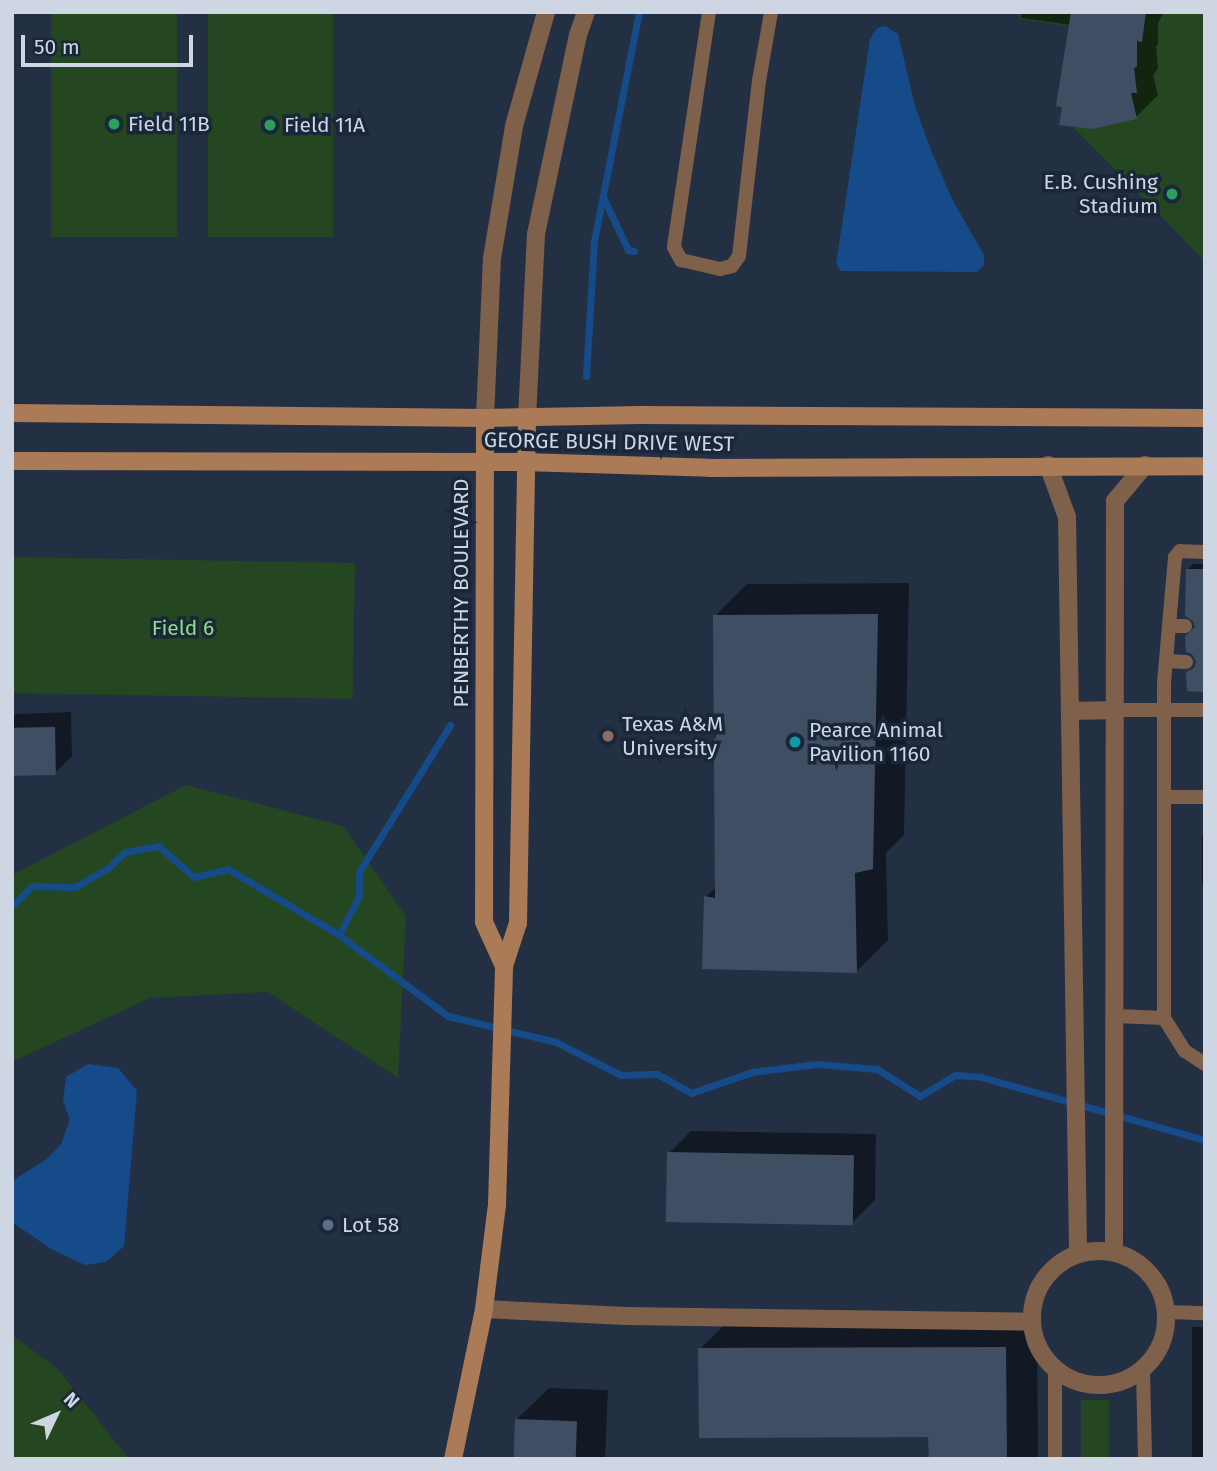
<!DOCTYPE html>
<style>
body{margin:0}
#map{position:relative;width:1217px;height:1471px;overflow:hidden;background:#233044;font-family:"Fira Sans",sans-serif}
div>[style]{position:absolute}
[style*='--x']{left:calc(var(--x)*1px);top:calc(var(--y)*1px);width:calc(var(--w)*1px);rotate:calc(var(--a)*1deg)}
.green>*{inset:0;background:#244620;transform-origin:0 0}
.water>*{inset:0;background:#154b88}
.shadow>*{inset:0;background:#0007;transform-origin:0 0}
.stream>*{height:7px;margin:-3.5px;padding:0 3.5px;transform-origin:3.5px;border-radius:3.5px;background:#154b88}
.building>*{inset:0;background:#404e64;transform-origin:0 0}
.lane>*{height:14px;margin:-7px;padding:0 7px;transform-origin:7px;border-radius:7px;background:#7f604a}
.street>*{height:18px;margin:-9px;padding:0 9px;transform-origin:9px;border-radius:9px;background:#7f604a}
.street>.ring{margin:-9px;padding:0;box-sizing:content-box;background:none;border:18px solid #7f604a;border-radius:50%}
.secondary>*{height:18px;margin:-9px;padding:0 9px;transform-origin:9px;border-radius:9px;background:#ab7a56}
.dots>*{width:19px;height:19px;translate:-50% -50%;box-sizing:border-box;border:4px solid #1a2639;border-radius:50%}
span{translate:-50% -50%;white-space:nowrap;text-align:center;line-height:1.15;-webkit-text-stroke:7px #1a2639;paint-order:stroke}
.poi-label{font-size:21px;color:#ced6e3}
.left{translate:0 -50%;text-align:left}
.right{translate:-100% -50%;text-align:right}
.street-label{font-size:21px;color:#ced6e3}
.park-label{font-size:21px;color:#8fdf84}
.frame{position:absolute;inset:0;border:14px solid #ced6e3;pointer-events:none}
.north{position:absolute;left:21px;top:1380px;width:70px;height:70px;-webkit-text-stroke:5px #1a2639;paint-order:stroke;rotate:46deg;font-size:19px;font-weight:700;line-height:28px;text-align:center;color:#ced6e3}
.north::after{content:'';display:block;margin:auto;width:24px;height:32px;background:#ced6e3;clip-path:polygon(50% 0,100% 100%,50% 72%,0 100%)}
.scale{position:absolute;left:21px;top:35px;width:172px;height:32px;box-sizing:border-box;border:4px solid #ced6e3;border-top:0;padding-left:9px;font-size:21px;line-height:24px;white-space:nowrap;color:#ced6e3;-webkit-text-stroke:5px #1a2639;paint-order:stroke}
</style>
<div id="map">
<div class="green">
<i style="left:51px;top:12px;width:126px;height:225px"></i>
<i style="left:208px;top:12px;width:125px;height:225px"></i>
<i style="clip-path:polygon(1019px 12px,1205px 12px,1205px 261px,1072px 126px,1062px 108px,1056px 106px,1069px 26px,1019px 19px)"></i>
<i style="left:12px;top:557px;width:343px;height:136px;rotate:1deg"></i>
<i style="clip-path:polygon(186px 785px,343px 826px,406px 916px,398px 1078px,268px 992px,150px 998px,12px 1062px,12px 875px)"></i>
<i style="clip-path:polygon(12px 1335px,57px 1368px,129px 1459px,12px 1459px)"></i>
<i style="left:1081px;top:1400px;width:28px;height:59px"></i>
</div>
<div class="water">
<i style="clip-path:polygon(885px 26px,898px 34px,915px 106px,931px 150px,953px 201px,984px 255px,984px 265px,977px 272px,841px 271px,836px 264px,870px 39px,877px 28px)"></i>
<i style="clip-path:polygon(88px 1064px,118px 1068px,137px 1091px,124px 1246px,106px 1262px,85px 1265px,51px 1249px,12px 1222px,12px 1181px,47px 1159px,61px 1144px,70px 1120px,63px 1101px,66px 1077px)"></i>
</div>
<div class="shadow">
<i style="clip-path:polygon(1021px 12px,1164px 12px,1158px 23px,1158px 44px,1156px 47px,1158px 69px,1153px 75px,1158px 95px,1136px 117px,1071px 25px,1021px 18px)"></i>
<i style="clip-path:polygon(1193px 564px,1205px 564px,1205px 690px,1188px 672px,1196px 666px,1196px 627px,1188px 569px)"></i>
<i style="clip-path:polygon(909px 583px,904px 835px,886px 853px,888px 940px,857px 971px,706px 897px,717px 886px,715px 616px,747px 584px)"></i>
<i style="clip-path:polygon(71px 712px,72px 756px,55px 773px,12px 775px,12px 718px,16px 714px)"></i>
<i style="left:1205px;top:835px;width:51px;height:3px;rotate:90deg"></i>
<i style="clip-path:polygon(691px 1131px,876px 1134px,875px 1200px,853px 1222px,669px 1153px)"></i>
<i style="clip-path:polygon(1037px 1316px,1038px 1459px,930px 1459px,930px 1435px,700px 1349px,732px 1317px)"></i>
<i style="left:1205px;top:1327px;width:132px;height:13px;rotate:90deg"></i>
<i style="clip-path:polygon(549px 1388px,608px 1390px,605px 1459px,515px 1459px,517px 1419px)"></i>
</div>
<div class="stream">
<i style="--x:603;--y:197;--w:59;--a:64.7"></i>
<i style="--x:628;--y:250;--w:6;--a:9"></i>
<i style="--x:586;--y:376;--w:135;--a:-86.6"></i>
<i style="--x:594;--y:241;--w:233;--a:-78.9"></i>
<i style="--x:12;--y:906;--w:28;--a:-45"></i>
<i style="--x:32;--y:886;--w:43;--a:1.3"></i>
<i style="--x:75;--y:887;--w:38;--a:-30"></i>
<i style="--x:108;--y:868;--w:23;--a:-43"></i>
<i style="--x:125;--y:852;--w:34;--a:-10"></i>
<i style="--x:158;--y:846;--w:48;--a:40.7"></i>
<i style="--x:194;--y:877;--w:35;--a:-13"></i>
<i style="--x:228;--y:869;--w:129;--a:30.7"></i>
<i style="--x:339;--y:935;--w:136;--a:36.6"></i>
<i style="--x:448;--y:1016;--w:111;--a:13.5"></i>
<i style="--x:556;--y:1042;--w:73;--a:26.9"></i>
<i style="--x:621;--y:1075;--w:36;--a:-2"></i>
<i style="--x:657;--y:1074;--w:39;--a:29"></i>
<i style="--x:691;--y:1093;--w:65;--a:-19"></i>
<i style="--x:752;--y:1072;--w:65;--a:-7"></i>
<i style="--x:817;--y:1064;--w:60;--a:4.8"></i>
<i style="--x:877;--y:1069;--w:51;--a:32.1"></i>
<i style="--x:920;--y:1096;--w:41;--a:-31"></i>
<i style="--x:955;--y:1075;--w:26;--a:4"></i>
<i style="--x:981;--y:1077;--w:233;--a:15.7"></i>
<i style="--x:339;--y:935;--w:44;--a:-62.9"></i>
<i style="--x:359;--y:896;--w:24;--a:-90"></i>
<i style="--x:359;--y:872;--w:173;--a:-58.2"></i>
</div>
<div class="building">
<i style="clip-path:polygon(1071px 12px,1146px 12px,1142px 42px,1137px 41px,1137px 67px,1134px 68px,1137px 93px,1131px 93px,1137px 119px,1092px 129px,1059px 125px,1062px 107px,1056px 106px)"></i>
<i style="clip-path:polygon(1186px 569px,1205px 569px,1205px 692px,1187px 691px,1186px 672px,1194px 668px,1196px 662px,1192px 654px,1186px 652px,1185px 636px,1195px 627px,1193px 621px,1185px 616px)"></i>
<i style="clip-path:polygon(878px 614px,873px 869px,855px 873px,857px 973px,702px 969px,704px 896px,715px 898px,713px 615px)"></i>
<i style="left:55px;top:727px;width:48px;height:43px;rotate:89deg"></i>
<i style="left:667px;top:1152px;width:187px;height:70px;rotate:1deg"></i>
<i style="clip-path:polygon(1006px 1347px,1007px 1459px,929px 1459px,928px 1437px,699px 1438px,698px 1348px)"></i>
<i style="left:515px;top:1419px;width:62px;height:40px;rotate:2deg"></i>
</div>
<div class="lane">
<i style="--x:709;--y:12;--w:238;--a:98.5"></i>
<i style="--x:674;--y:247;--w:15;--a:62"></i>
<i style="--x:681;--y:260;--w:40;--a:13"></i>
<i style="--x:720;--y:269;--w:12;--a:-14"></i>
<i style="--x:732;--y:266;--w:12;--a:-55"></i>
<i style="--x:739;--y:256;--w:176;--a:-83.5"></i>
<i style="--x:759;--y:81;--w:70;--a:-80.1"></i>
<i style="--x:1205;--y:552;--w:25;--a:-178"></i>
<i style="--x:1180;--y:551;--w:8;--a:130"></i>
<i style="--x:1175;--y:557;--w:127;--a:95"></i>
<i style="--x:1164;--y:684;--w:334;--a:90"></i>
<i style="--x:1164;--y:1018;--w:39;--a:58"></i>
<i style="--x:1185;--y:1051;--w:24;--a:33"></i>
<i style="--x:1169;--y:626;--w:16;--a:0"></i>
<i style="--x:1166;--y:661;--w:20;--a:3"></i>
<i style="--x:1115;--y:710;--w:90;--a:0"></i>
<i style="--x:1164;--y:797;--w:41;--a:0"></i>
<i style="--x:1115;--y:1016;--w:49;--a:2.3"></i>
<i style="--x:1167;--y:1312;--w:38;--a:2"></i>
<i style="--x:1055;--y:1370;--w:89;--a:90"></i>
<i style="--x:1143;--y:1370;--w:89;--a:88.7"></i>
</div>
<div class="street">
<i style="--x:485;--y:418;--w:160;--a:-87.5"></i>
<i style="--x:492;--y:258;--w:134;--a:-80.5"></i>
<i style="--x:514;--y:126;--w:118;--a:-74.3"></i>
<i style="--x:527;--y:418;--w:184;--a:-87.2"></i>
<i style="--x:536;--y:234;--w:203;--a:-78.1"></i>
<i style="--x:578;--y:35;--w:24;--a:-71"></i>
<i style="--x:1048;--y:465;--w:55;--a:69.9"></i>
<i style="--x:1067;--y:517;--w:736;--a:89.14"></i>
<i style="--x:1070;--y:711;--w:45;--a:-1.3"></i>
<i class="ring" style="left:1032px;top:1251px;width:116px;height:116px"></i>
<i style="--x:1114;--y:1252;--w:751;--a:-89.92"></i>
<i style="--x:1115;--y:501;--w:47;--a:-50.2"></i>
<i style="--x:484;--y:1309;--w:142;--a:2.8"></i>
<i style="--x:626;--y:1316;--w:405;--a:0.8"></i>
</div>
<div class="secondary">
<i style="--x:12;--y:413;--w:473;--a:0.6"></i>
<i style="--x:485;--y:418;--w:156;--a:-1.1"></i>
<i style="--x:641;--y:415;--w:564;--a:0.3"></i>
<i style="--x:485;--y:418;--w:504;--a:90.11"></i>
<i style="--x:484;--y:922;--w:48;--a:65.6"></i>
<i style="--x:12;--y:461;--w:512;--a:0.11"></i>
<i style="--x:524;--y:462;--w:186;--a:1.8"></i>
<i style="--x:710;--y:468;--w:495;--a:-0.2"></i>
<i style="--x:453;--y:1459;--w:153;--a:-78.3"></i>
<i style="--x:484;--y:1309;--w:105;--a:-82.9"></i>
<i style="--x:497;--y:1205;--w:239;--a:-88.3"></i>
<i style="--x:504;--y:966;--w:45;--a:-72"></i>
<i style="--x:518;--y:923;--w:505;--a:-88.98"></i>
</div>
<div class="dots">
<i style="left:114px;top:124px;background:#2e9e5b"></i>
<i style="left:270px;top:125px;background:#2e9e5b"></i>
<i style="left:1172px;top:194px;background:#2e9e5b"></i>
<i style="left:608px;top:736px;background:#8d6e63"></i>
<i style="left:795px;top:742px;background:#0f9aa8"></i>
<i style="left:328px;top:1225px;background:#5c6f8a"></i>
</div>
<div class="poi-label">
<span class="left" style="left:128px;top:124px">Field 11B</span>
<span class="left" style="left:284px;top:125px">Field 11A</span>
<span class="right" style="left:1158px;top:194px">E.B. Cushing<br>Stadium</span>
<span class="left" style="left:622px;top:736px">Texas A&amp;M<br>University</span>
<span class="left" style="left:809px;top:742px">Pearce Animal<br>Pavilion 1160</span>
<span class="left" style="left:342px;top:1225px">Lot 58</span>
</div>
<div class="street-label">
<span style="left:609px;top:442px;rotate:1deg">GEORGE BUSH DRIVE WEST</span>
<span style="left:461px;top:593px;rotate:-90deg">PENBERTHY BOULEVARD</span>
</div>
<div class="park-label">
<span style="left:183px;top:628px">Field 6</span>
</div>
<div class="frame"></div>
<div class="north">N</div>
<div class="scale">50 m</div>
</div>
